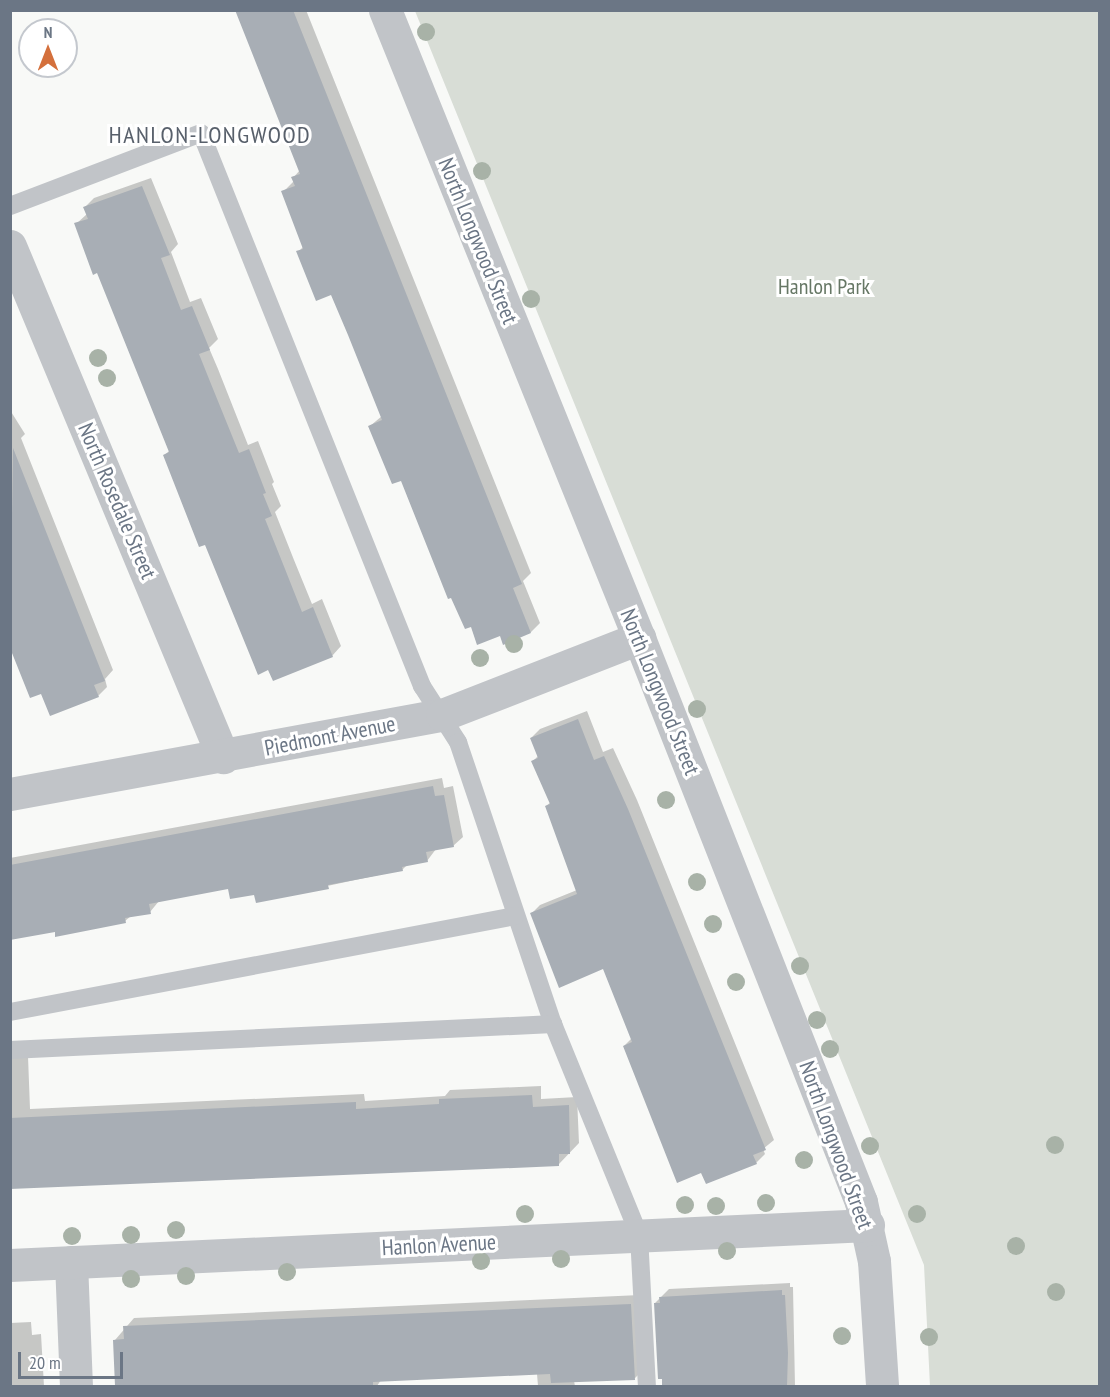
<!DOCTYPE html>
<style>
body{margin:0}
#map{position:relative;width:1110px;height:1397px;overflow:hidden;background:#f8f9f7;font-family:"PT Sans Narrow",sans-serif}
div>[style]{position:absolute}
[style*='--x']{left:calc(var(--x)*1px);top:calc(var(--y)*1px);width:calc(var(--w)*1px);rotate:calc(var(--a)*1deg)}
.green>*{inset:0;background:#d8ddd6}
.shadow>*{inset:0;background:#0003}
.building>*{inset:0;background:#a8aeb5}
.service>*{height:18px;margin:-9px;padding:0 9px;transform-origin:9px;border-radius:9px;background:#c1c4c8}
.minor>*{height:33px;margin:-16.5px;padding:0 16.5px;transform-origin:16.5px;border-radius:16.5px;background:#c1c4c8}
.trees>*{width:18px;height:18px;margin:-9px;border-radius:50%;background:#a8b2a7}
span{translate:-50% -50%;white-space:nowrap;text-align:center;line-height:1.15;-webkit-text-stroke:6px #fff;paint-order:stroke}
.street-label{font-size:22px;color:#6b7685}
.park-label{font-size:22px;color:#667765}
.neighbourhood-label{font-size:24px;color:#58606b;letter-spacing:1.5px}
.frame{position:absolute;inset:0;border:12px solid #6b7685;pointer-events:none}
.north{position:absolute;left:18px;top:18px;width:60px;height:60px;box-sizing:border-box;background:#fff;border:2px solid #c4c8ce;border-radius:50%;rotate:0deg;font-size:16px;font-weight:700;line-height:24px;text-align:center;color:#6b7685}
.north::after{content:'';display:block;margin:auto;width:21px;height:27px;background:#d4703c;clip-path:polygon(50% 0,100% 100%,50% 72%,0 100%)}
.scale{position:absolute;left:18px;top:1352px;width:105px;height:27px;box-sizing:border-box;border:3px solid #6b7685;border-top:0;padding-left:8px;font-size:18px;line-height:21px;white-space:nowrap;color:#6b7685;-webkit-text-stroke:4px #fff;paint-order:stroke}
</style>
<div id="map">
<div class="green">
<i style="clip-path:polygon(415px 11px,1099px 11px,1099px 1386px,930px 1386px,924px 1265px)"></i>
</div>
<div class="shadow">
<i style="clip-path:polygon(237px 10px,306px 10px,531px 573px,523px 581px,540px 623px,531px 632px,500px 634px,471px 625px,402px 479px,370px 426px,382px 416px,332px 293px,298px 252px,304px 246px,283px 192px,294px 181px,293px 178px,300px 170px)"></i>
<i style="clip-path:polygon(151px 178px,178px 244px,171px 252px,190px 302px,201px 298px,218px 339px,209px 348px,218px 369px,248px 445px,258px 441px,274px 482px,272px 484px,281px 506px,275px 512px,294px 560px,312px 604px,322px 599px,341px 646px,332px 656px,269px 668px,165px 455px,170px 450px,98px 270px,76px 224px,87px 214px,85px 207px,94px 198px)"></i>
<i style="clip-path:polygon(10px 410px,25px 434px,21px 438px,113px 670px,105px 679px,107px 687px,98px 696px,42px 692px,10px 644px)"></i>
<i style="clip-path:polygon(587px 711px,603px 752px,613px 748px,637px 800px,774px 1140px,763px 1149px,765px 1154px,756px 1163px,702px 1171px,624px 1046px,632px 1038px,604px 967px,531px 914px,540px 905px,577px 890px,546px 806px,551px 802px,533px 761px,538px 756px,531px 738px,540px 729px)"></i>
<i style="clip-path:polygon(442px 778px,444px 788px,453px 786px,463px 837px,453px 846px,436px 849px,427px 861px,408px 864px,402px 870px,257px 901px,255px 893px,229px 888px,159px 901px,150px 912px,131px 916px,125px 921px,10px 938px,10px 858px)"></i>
<i style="clip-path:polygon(10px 1056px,28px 1056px,30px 1109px,364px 1094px,365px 1101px,445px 1096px,450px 1090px,541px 1086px,541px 1099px,577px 1097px,579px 1143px,559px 1164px,10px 1188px)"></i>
<i style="clip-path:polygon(790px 1283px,790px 1287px,793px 1287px,795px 1386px,664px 1386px,655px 1303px,669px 1289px)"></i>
<i style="clip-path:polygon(640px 1295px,644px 1369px,635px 1378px,574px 1381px,575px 1386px,538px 1386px,537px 1374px,381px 1380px,377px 1386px,117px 1386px,115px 1340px,134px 1318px)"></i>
<i style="clip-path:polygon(31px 1322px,32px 1335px,41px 1334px,44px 1386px,10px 1386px,10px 1323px)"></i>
</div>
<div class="building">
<i style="clip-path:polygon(235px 10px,293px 10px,522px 584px,513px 588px,531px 633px,503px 645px,500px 636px,477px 645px,471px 627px,465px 629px,451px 598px,448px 599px,401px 481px,392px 484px,368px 426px,382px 420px,348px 335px,331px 295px,316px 301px,296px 251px,303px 249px,281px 191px,295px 186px,291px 177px,300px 174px)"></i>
<i style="clip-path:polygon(142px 186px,170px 255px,161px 258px,181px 310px,192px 306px,210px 350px,199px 354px,209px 379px,239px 453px,249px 449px,266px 493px,263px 494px,272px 516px,265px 519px,285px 569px,302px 612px,313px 607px,333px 657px,273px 681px,268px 670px,258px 675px,205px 545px,199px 547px,163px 455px,169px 452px,97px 273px,93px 275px,74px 223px,88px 219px,83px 207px)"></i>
<i style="clip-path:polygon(13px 448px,105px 681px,94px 685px,99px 697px,50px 716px,41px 694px,30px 698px,10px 648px)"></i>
<i style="clip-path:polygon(578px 719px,594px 760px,604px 756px,628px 809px,766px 1150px,753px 1155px,757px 1164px,706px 1184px,701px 1173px,677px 1183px,623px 1046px,632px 1042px,603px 969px,559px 988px,530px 913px,577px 894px,545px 806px,550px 804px,531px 761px,538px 758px,530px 738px)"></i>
<i style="clip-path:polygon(433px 786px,435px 796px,444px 795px,454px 847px,426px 852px,428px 862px,402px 867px,403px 871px,328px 885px,329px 889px,256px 903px,254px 895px,230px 899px,228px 889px,149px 904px,151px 914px,125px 918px,126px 923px,55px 937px,55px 932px,10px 940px,10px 865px)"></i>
<i style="clip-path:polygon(532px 1095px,533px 1107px,569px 1105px,570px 1154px,559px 1154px,559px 1166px,10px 1189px,10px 1118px,356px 1102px,356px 1109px,439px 1104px,439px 1099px)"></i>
<i style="clip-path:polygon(782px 1290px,782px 1295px,785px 1295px,788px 1353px,787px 1386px,662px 1386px,662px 1379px,658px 1379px,654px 1303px,660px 1303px,659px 1297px)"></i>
<i style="clip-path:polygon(631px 1304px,635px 1380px,551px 1383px,550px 1374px,373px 1382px,373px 1386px,115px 1386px,113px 1340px,124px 1339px,123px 1326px)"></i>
</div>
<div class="service">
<i style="--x:10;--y:206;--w:204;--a:-20.9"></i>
<i style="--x:201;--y:133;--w:596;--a:68.22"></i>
<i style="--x:422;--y:686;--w:67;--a:57.3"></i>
<i style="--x:458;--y:742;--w:298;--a:71.4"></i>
<i style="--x:553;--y:1024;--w:228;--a:67.8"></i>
<i style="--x:639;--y:1235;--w:151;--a:87"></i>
<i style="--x:10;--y:1012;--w:514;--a:-10.76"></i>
<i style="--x:10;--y:1050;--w:544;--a:-2.74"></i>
</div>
<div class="minor">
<i style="--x:385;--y:10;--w:677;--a:67.98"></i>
<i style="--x:639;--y:638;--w:606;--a:68.51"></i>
<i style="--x:861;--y:1202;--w:60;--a:77.6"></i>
<i style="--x:874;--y:1261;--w:125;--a:86.3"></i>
<i style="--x:10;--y:246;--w:554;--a:67.37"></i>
<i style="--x:10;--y:794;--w:439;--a:-10.4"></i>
<i style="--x:442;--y:715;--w:212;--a:-21.3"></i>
<i style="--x:71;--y:1262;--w:124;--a:87.7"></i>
<i style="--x:10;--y:1265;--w:859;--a:-2.67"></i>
</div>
<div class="trees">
<i style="left:426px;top:32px"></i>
<i style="left:482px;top:171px"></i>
<i style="left:531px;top:299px"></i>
<i style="left:98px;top:358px"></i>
<i style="left:107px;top:378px"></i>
<i style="left:514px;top:644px"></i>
<i style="left:480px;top:658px"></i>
<i style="left:697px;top:709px"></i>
<i style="left:666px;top:800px"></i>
<i style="left:697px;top:882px"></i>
<i style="left:713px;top:924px"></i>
<i style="left:800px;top:966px"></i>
<i style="left:736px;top:982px"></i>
<i style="left:817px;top:1020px"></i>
<i style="left:830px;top:1049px"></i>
<i style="left:1055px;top:1145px"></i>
<i style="left:870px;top:1146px"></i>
<i style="left:804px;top:1160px"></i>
<i style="left:766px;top:1203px"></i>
<i style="left:685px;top:1205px"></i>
<i style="left:716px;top:1206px"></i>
<i style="left:525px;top:1214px"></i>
<i style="left:917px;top:1214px"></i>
<i style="left:176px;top:1230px"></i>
<i style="left:131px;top:1235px"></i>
<i style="left:72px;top:1236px"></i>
<i style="left:1016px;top:1246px"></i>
<i style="left:727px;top:1251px"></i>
<i style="left:561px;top:1259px"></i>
<i style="left:481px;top:1261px"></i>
<i style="left:287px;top:1272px"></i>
<i style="left:186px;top:1276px"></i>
<i style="left:131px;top:1279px"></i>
<i style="left:1056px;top:1292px"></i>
<i style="left:842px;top:1336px"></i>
<i style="left:929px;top:1337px"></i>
</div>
<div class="street-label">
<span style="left:478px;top:241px;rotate:68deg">North Longwood Street</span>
<span style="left:117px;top:501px;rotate:67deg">North Rosedale Street</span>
<span style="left:660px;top:692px;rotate:68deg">North Longwood Street</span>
<span style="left:330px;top:736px;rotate:-11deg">Piedmont Avenue</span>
<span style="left:836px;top:1145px;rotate:70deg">North Longwood Street</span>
<span style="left:439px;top:1245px;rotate:-3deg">Hanlon Avenue</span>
</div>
<div class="park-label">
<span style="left:824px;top:287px">Hanlon Park</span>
</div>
<div class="neighbourhood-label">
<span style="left:210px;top:135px">HANLON-LONGWOOD</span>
</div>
<div class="frame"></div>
<div class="north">N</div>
<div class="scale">20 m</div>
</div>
